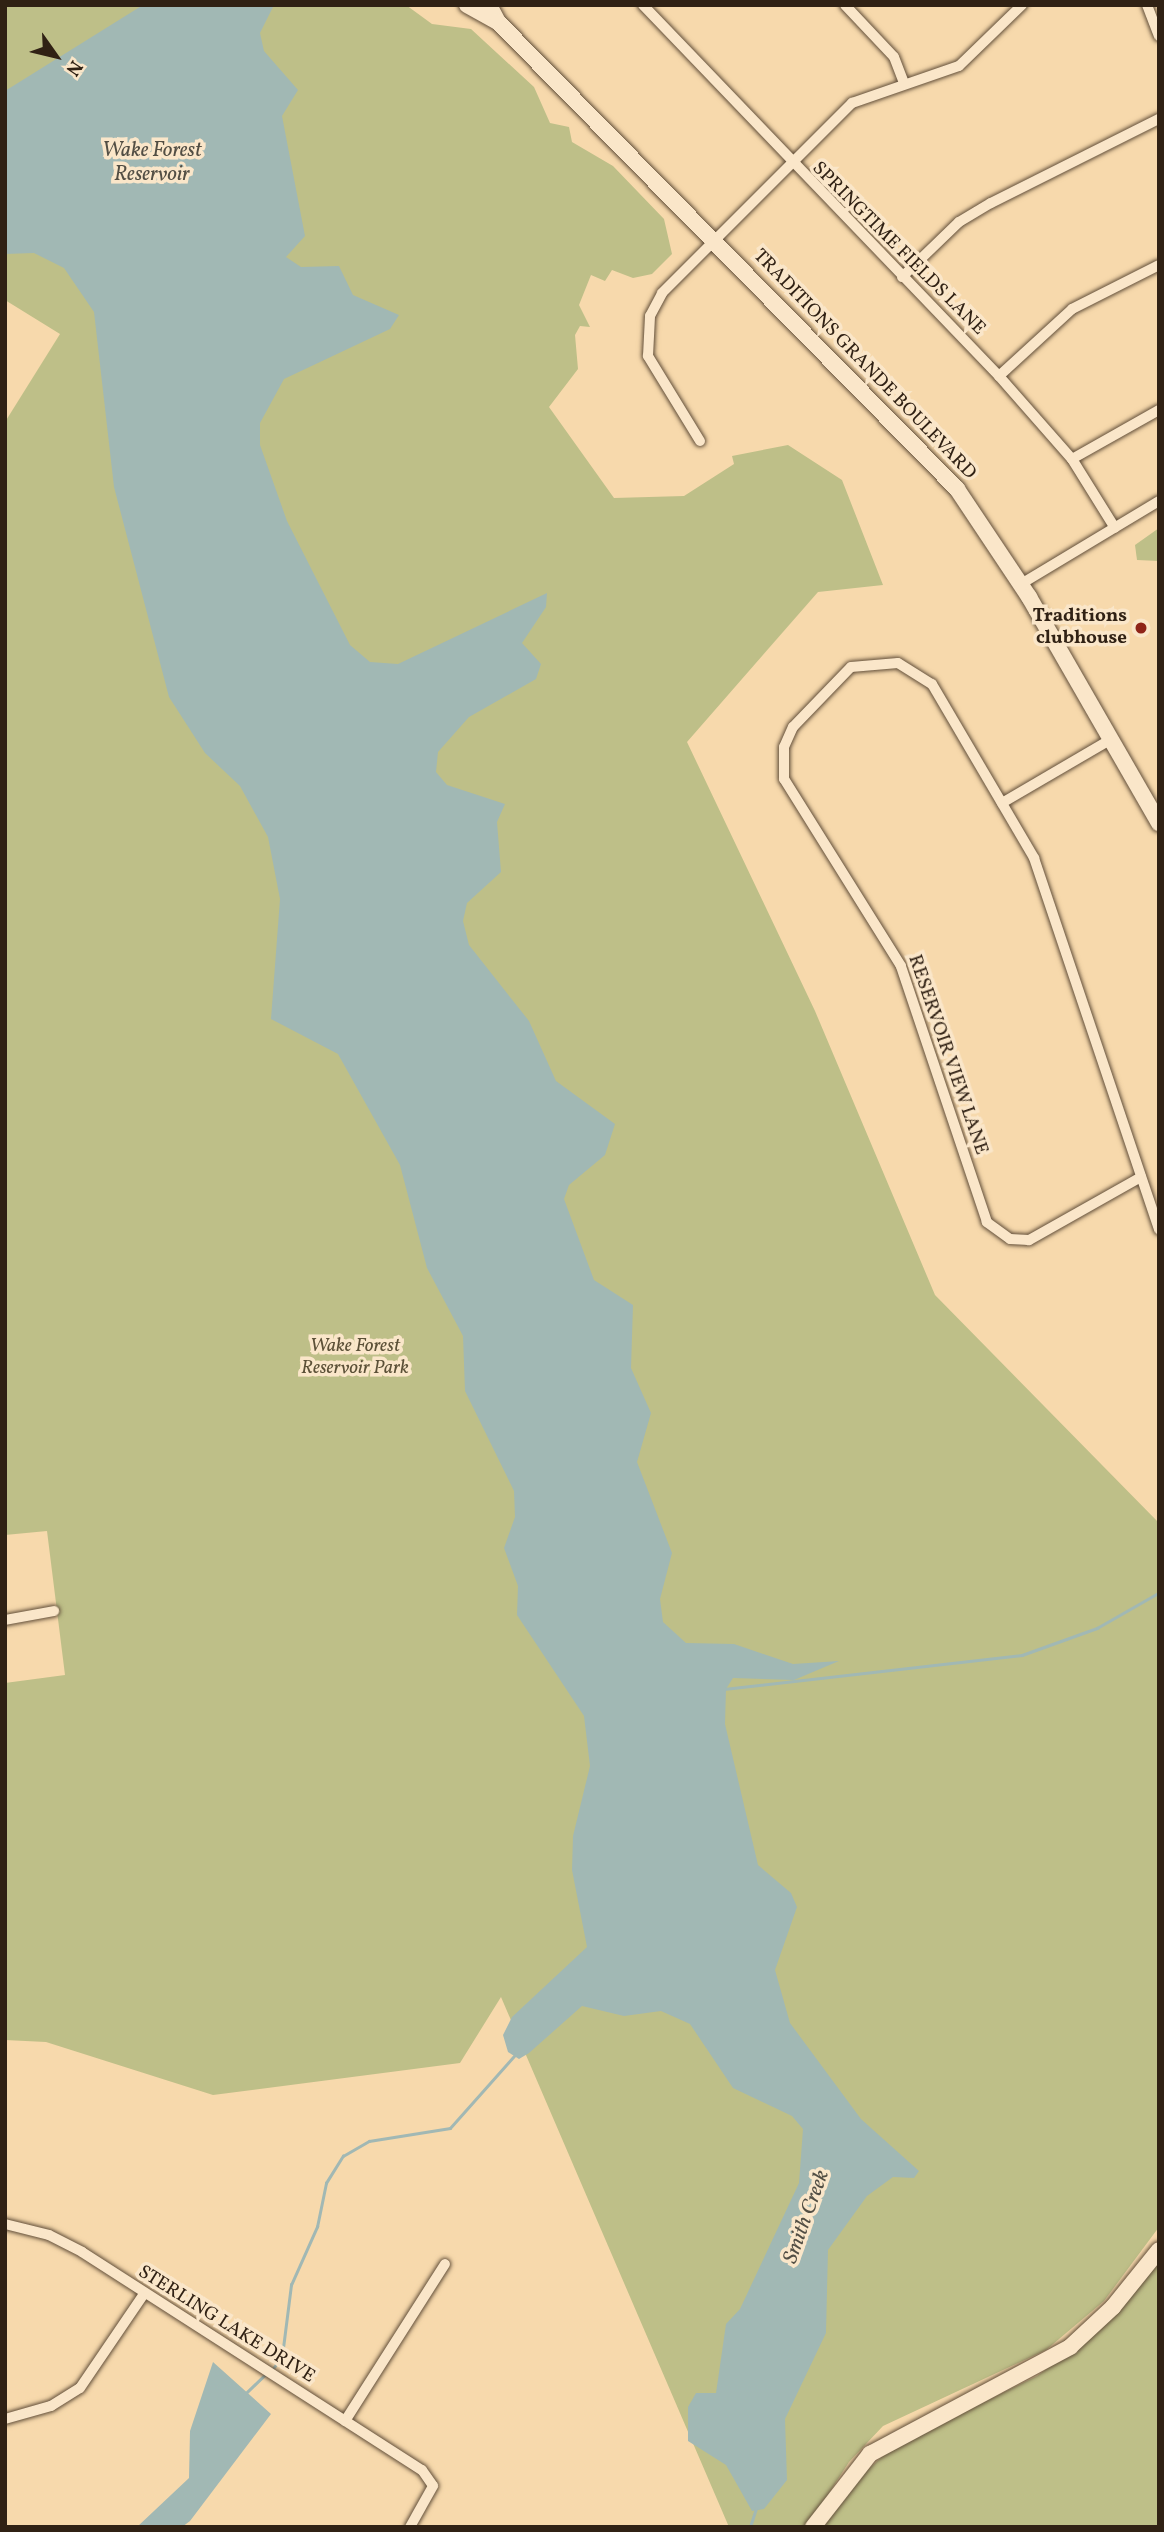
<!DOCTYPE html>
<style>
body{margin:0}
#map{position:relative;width:1164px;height:2532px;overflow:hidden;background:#f7d9ac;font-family:Vollkorn,serif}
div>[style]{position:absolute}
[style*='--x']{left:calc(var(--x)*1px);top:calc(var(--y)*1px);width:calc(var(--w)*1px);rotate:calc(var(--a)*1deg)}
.green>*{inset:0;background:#bebf88}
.water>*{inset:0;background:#a1b8b4}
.stream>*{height:2.5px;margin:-1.25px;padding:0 1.25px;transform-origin:1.25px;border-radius:1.25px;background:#a1b8b4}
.roads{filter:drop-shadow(0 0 2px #624f3a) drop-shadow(0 0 2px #624f3a)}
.minor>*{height:10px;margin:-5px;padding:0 5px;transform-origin:5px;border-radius:5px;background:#fae6c9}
.secondary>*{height:16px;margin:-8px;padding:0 8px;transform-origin:8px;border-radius:8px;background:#fae6c9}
.dots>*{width:19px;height:19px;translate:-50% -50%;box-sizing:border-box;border:4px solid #fae6c9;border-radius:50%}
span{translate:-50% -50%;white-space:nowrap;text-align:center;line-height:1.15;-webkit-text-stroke:7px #fae6c9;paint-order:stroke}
.street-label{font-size:19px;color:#302114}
.poi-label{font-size:19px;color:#302114;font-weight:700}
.right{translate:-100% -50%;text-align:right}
.park-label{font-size:19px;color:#5b5037;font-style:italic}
.water-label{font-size:21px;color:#524e44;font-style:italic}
.frame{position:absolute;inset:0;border:7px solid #302114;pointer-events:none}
.north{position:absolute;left:21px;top:21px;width:70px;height:70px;-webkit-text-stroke:5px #fae6c9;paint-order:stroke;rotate:124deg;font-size:19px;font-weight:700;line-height:28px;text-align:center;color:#302114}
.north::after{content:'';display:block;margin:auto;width:24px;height:32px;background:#302114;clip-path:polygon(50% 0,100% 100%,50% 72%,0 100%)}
</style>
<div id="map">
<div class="green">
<i style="clip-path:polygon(5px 5px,406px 5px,432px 24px,471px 29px,534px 87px,550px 123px,569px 127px,572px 142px,613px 166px,664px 219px,672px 254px,652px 274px,633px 278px,612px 270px,605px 281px,591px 275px,579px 305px,590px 327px,580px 326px,575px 335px,578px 369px,549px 407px,614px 498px,684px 496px,734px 464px,732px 456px,788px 445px,842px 480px,883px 585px,818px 592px,687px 742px,815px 1011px,935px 1295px,1159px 1523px,1159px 2227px,1104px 2301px,1046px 2350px,883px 2426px,849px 2462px,807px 2527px,729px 2527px,501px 1997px,460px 2063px,213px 2095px,46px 2042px,5px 2040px,5px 1683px,65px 1675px,47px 1531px,5px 1535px,5px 422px,60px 334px,5px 300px)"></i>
<i style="clip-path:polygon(1159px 528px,1159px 561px,1137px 560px,1135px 545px)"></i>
<i style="clip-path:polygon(1159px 2257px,1159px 2527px,824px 2527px,854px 2482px,893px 2447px,1037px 2376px,1080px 2345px)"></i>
</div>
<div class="water">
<i style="clip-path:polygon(143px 5px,274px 5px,260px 33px,264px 51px,298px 90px,282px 116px,305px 236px,286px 257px,301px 267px,339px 266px,353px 295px,399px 315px,390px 329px,284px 379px,260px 423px,260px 445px,287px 521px,350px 645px,370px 662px,398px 664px,547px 593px,546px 607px,522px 643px,541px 664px,536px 679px,469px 717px,438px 752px,436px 772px,447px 785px,505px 804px,497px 822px,501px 872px,467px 903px,463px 921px,469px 945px,529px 1021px,556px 1081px,615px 1124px,605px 1155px,569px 1185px,564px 1199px,594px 1280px,633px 1305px,631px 1368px,651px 1413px,637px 1462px,672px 1553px,660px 1599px,663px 1622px,686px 1643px,734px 1644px,793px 1664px,839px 1661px,794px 1680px,733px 1678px,726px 1689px,725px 1724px,758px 1865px,791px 1893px,797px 1907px,775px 1970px,790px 2023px,861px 2119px,919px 2171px,914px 2178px,893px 2177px,867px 2196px,828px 2250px,826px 2333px,785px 2419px,787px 2480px,764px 2509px,752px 2511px,726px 2465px,688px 2441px,688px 2407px,696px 2393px,716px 2393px,726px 2324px,740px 2309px,799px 2183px,803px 2129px,792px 2116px,733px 2088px,690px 2024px,661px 2011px,624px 2016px,582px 2006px,529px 2053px,519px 2059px,508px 2052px,503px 2035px,512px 2017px,587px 1947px,572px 1870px,573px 1836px,590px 1766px,584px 1716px,517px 1615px,518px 1586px,504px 1548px,515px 1517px,514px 1491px,465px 1391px,463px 1336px,427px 1268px,400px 1165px,338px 1054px,271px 1019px,280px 899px,268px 837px,240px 786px,205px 753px,169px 697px,114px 487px,94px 312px,64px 268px,34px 253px,5px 254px,5px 91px)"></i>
<i style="clip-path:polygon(213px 2362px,271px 2414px,190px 2521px,182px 2527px,137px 2527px,189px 2478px,190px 2431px)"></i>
</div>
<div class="stream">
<i style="--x:724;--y:1689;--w:300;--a:-6.5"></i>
<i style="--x:1022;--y:1655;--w:80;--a:-19.8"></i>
<i style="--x:1097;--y:1628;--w:70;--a:-29.8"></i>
<i style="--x:272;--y:2370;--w:17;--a:-54"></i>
<i style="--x:282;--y:2356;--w:72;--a:-82.8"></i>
<i style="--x:291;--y:2285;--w:64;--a:-65.9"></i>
<i style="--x:317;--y:2227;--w:45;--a:-78.4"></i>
<i style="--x:326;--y:2183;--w:32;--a:-58"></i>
<i style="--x:343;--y:2156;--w:30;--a:-30"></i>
<i style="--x:369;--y:2141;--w:82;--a:-9.1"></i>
<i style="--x:450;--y:2128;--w:98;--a:-48.3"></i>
<i style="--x:246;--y:2393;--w:28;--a:-44"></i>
<i style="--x:750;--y:2527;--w:19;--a:-72"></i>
</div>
<div class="roads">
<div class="minor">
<i style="--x:643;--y:5;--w:514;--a:46.18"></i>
<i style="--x:999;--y:376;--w:111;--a:48.7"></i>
<i style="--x:1072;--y:459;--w:81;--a:58.1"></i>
<i style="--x:845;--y:5;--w:71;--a:46.7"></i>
<i style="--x:894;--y:57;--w:26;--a:69"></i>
<i style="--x:1147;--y:5;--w:33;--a:69"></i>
<i style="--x:902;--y:277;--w:79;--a:-44"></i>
<i style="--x:959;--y:222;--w:37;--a:-31"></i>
<i style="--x:991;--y:203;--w:188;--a:-26.6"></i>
<i style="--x:999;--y:376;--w:99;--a:-42.5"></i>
<i style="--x:1072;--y:309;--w:97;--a:-26.8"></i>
<i style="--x:700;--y:441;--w:100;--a:-121.5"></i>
<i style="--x:648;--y:356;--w:40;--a:-87.1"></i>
<i style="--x:650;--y:316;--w:26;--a:-62"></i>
<i style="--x:662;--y:293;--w:269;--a:-45"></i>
<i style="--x:852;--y:103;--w:113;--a:-19.1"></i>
<i style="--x:959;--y:66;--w:88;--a:-44.1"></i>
<i style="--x:1072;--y:459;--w:100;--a:-29.4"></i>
<i style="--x:1021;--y:584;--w:161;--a:-31"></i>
<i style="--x:1002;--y:803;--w:125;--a:-30.3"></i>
<i style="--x:1141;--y:1177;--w:129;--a:150.6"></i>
<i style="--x:1029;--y:1240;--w:19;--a:-177"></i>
<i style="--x:1010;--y:1239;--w:29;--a:-144"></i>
<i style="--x:987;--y:1222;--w:270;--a:-108.6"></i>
<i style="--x:901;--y:966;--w:221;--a:-122"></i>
<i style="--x:784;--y:779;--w:32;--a:-90"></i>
<i style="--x:784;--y:747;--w:22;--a:-66"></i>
<i style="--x:793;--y:727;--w:83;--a:-46"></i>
<i style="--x:851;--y:667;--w:47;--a:-4.9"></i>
<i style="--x:898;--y:663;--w:40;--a:32"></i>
<i style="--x:932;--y:684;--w:202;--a:59.6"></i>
<i style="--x:1034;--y:858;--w:392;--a:71.4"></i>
<i style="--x:5;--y:1620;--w:50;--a:-10.4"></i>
<i style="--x:5;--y:2224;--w:45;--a:14"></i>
<i style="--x:49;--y:2235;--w:37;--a:27"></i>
<i style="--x:82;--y:2252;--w:404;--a:32.7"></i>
<i style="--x:422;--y:2470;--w:19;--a:55"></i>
<i style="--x:433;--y:2486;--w:47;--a:119.3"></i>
<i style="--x:5;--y:2419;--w:48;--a:-15.8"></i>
<i style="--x:51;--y:2406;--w:34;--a:-32"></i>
<i style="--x:80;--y:2388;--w:114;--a:-55.8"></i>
<i style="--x:345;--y:2421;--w:186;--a:-57.5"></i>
</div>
<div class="secondary">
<i style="--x:467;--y:5;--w:35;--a:29"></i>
<i style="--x:489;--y:5;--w:19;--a:62"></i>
<i style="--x:498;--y:22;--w:655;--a:45.49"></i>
<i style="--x:957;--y:489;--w:130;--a:56.3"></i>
<i style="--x:1029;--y:597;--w:261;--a:60.1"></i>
<i style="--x:813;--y:2527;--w:93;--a:-52"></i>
<i style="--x:870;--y:2454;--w:227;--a:-28.1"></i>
<i style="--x:1070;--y:2347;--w:59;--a:-42.9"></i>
<i style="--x:1113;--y:2307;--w:73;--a:-51.1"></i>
</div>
</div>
<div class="dots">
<i style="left:1141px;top:628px;background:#8f2418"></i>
</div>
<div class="street-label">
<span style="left:898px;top:249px;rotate:45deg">SPRINGTIME FIELDS LANE</span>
<span style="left:864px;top:365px;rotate:46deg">TRADITIONS GRANDE BOULEVARD</span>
<span style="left:947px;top:1055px;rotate:71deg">RESERVOIR VIEW LANE</span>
<span style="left:226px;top:2325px;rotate:32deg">STERLING LAKE DRIVE</span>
</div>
<div class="poi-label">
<span class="right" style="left:1127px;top:628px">Traditions<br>clubhouse</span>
</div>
<div class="park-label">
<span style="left:355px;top:1358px">Wake Forest<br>Reservoir Park</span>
</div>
<div class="water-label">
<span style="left:152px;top:163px">Wake Forest<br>Reservoir</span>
<span style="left:807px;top:2217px;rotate:-70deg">Smith Creek</span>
</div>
<div class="frame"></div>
<div class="north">N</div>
</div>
